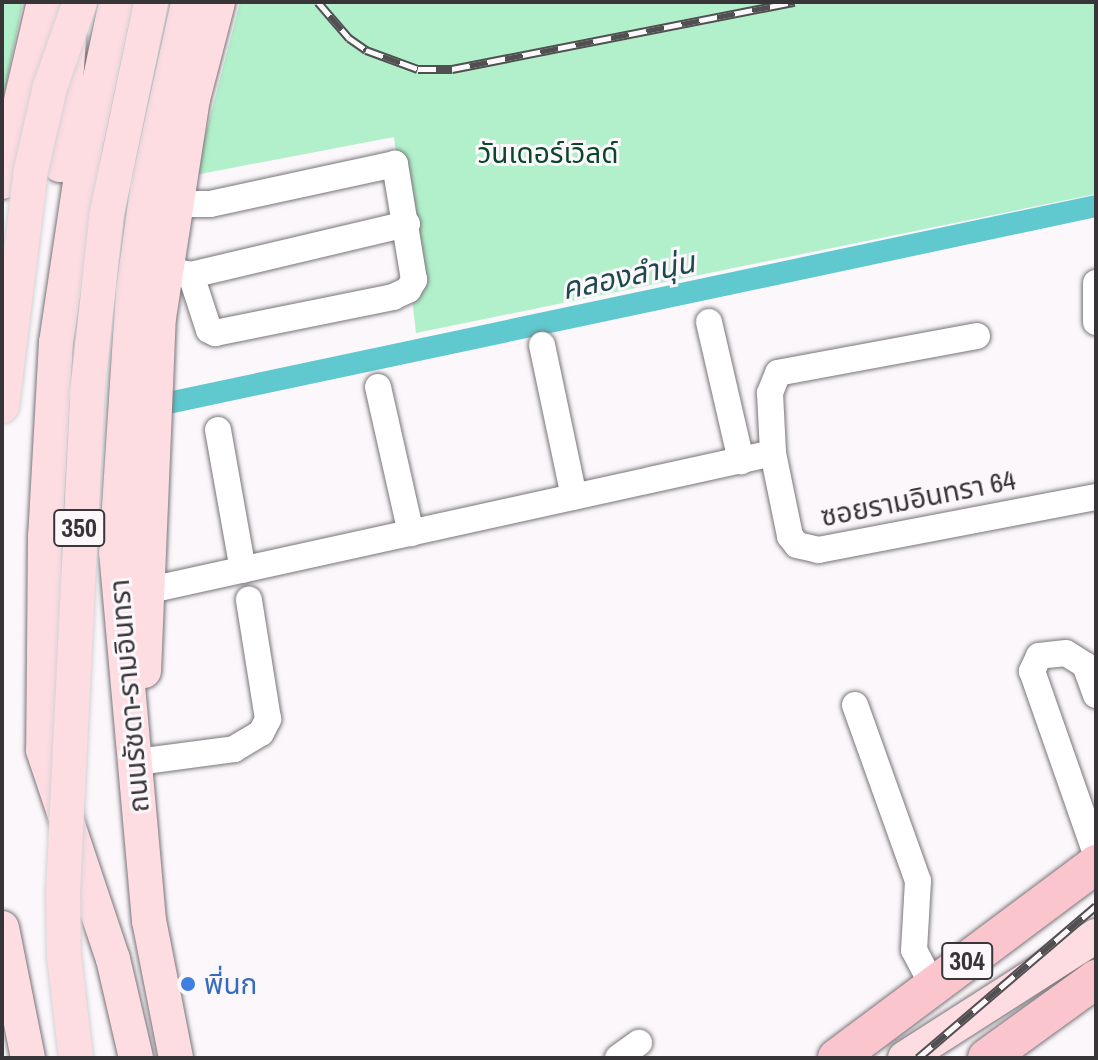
<!DOCTYPE html>
<meta charset="utf-8">
<style>
body{margin:0}
#map{position:relative;width:1098px;height:1060px;overflow:hidden;background:#fbf7fb;font-family:"Archivo Narrow","Noto Sans Thai",sans-serif}
div>[style]{position:absolute}
[style*='--x']{left:calc(var(--x)*1px);top:calc(var(--y)*1px);width:calc(var(--w)*1px);rotate:calc(var(--a)*1deg)}
.green>*{inset:0;background:#b1f0ca}
.canal>*{height:22px;margin:-11px;padding:0 11px;transform-origin:11px;border-radius:11px;background:#5fc9cf}
.roads{filter:drop-shadow(0 0 2px #787578) drop-shadow(0 0 2px #787578)}
.minor>*{height:26px;margin:-13px;padding:0 13px;transform-origin:13px;border-radius:13px;background:#fff}
.major>*{height:34px;margin:-17px;padding:0 17px;transform-origin:17px;border-radius:17px;background:#fddce2}
.highway>*{height:38px;margin:-19px;padding:0 19px;transform-origin:19px;border-radius:19px;background:#fbc5ce}
.rail>*{height:9px;margin-top:-4.5px;transform-origin:0;background:repeating-linear-gradient(90deg,#fbf7fb 0 18px,#514f51 0 36px);box-sizing:border-box;border-block:2px solid #514f51}
.bridges{filter:drop-shadow(0 0 2px #d3d3d3) drop-shadow(0 0 2px #d3d3d3)}
.major-bridge>*{height:34px;margin:-17px;padding:0 17px;transform-origin:17px;border-radius:17px;background:#fddce2}
.dots>*{width:22px;height:22px;translate:-50% -50%;box-sizing:border-box;border:4px solid #fbf7fb;border-radius:50%}
span{translate:-50% -50%;white-space:nowrap;text-align:center;line-height:1.15;-webkit-text-stroke:6px #fbf7fb;paint-order:stroke}
.shield-label span{padding:2px 6px;background:#fbf7fb;border:2px solid;border-radius:6px;-webkit-text-stroke-width:0}
.shield-label{font-size:26px;color:#373537;font-weight:700}
.park-label{font-size:28px;color:#09472b}
.street-label{font-size:28px;color:#373537}
.shop-label{font-size:28px;color:#366cbe}
.left{translate:0 -50%;text-align:left}
.water-label{font-size:30px;color:#1a4a4d;font-style:italic}
.frame{position:absolute;inset:0;border:4px solid #373537;pointer-events:none}
</style>
<div id="map">
<div class="green">
<i style="clip-path:polygon(2px 2px,23px 2px,2px 104px)"></i>
<i style="clip-path:polygon(240px 2px,1096px 2px,1096px 194px,416px 333px,394px 137px,195px 175px)"></i>
</div>
<div class="canal">
<i style="--x:173;--y:402;--w:944;--a:-11.99"></i>
</div>
<div class="roads">
<div class="minor">
<i style="--x:166;--y:270;--w:25;--a:11"></i>
<i style="--x:191;--y:275;--w:58;--a:71.9"></i>
<i style="--x:209;--y:330;--w:7;--a:27"></i>
<i style="--x:215;--y:333;--w:182;--a:-11.4"></i>
<i style="--x:393;--y:297;--w:17;--a:-25"></i>
<i style="--x:408;--y:290;--w:12;--a:-59"></i>
<i style="--x:414;--y:280;--w:118;--a:-99.3"></i>
<i style="--x:395;--y:164;--w:189;--a:167.8"></i>
<i style="--x:210;--y:204;--w:35;--a:180"></i>
<i style="--x:191;--y:275;--w:222;--a:-13.3"></i>
<i style="--x:1096;--y:283;--w:39;--a:90"></i>
<i style="--x:709;--y:322;--w:143;--a:77"></i>
<i style="--x:977;--y:336;--w:202;--a:169.5"></i>
<i style="--x:778;--y:373;--w:22;--a:112"></i>
<i style="--x:770;--y:393;--w:60;--a:87.1"></i>
<i style="--x:773;--y:453;--w:85;--a:78.4"></i>
<i style="--x:790;--y:536;--w:11;--a:52"></i>
<i style="--x:797;--y:545;--w:22;--a:13"></i>
<i style="--x:818;--y:550;--w:283;--a:-10.8"></i>
<i style="--x:542;--y:345;--w:155;--a:78.1"></i>
<i style="--x:378;--y:387;--w:150;--a:77.3"></i>
<i style="--x:218;--y:430;--w:142;--a:79.9"></i>
<i style="--x:150;--y:590;--w:638;--a:-12.4"></i>
<i style="--x:1096;--y:695;--w:32;--a:-110"></i>
<i style="--x:1085;--y:665;--w:22;--a:-148"></i>
<i style="--x:1066;--y:653;--w:27;--a:174"></i>
<i style="--x:1039;--y:656;--w:17;--a:115"></i>
<i style="--x:1032;--y:671;--w:194;--a:70.7"></i>
<i style="--x:855;--y:705;--w:187;--a:70.3"></i>
<i style="--x:918;--y:881;--w:69;--a:93.3"></i>
<i style="--x:914;--y:950;--w:41;--a:62.2"></i>
<i style="--x:137;--y:762;--w:98;--a:-7.6"></i>
<i style="--x:234;--y:749;--w:31;--a:-31"></i>
<i style="--x:261;--y:733;--w:16;--a:-63"></i>
<i style="--x:268;--y:719;--w:121;--a:-99.1"></i>
<i style="--x:618;--y:1058;--w:26;--a:-36"></i>
</div>
<div class="major">
<i style="--x:116;--y:2;--w:150;--a:101.9"></i>
<i style="--x:85;--y:149;--w:195;--a:98.5"></i>
<i style="--x:56;--y:342;--w:194;--a:93.2"></i>
<i style="--x:45;--y:536;--w:214;--a:90.5"></i>
<i style="--x:43;--y:750;--w:220;--a:71.5"></i>
<i style="--x:113;--y:959;--w:102;--a:76.9"></i>
<i style="--x:60;--y:165;--w:126;--a:-85.9"></i>
<i style="--x:2;--y:182;--w:185;--a:-76.9"></i>
<i style="--x:144;--y:671;--w:353;--a:-87.6"></i>
<i style="--x:159;--y:318;--w:222;--a:-81.2"></i>
<i style="--x:193;--y:99;--w:100;--a:-75.5"></i>
<i style="--x:2;--y:928;--w:133;--a:78.7"></i>
<i style="--x:176;--y:1058;--w:140;--a:-101.1"></i>
<i style="--x:149;--y:921;--w:369;--a:-95.1"></i>
<i style="--x:116;--y:553;--w:264;--a:-86.3"></i>
<i style="--x:133;--y:290;--w:102;--a:-82.1"></i>
<i style="--x:147;--y:189;--w:191;--a:-77.6"></i>
<i style="--x:905;--y:1058;--w:227;--a:-32.6"></i>
</div>
<div class="highway">
<i style="--x:837;--y:1058;--w:324;--a:-36.8"></i>
<i style="--x:987;--y:1058;--w:135;--a:-35.9"></i>
</div>
</div>
<div class="rail">
<i style="--x:318;--y:2;--w:48;--a:49.3"></i>
<i style="--x:349;--y:38;--w:21;--a:35"></i>
<i style="--x:366;--y:50;--w:55;--a:20.1"></i>
<i style="--x:418;--y:69;--w:34;--a:0"></i>
<i style="--x:452;--y:69;--w:349;--a:-11.1"></i>
<i style="--x:918;--y:1058;--w:234;--a:-40.5"></i>
</div>
<div class="bridges">
<div class="major-bridge">
<i style="--x:2;--y:406;--w:238;--a:-83"></i>
<i style="--x:31;--y:170;--w:85;--a:-77.1"></i>
<i style="--x:50;--y:87;--w:90;--a:-70.6"></i>
<i style="--x:76;--y:1058;--w:103;--a:-96.7"></i>
<i style="--x:64;--y:956;--w:64;--a:-90.9"></i>
<i style="--x:63;--y:892;--w:500;--a:-87.2"></i>
<i style="--x:87;--y:393;--w:181;--a:-83.7"></i>
<i style="--x:107;--y:213;--w:216;--a:-78.2"></i>
</div>
</div>
<div class="dots">
<i style="left:188px;top:984px;background:#3f7fe0"></i>
</div>
<div class="shield-label">
<span style="left:79px;top:528px">350</span>
<span style="left:967px;top:961px">304</span>
</div>
<div class="park-label">
<span style="left:548px;top:153px">วันเดอร์เวิลด์</span>
</div>
<div class="street-label">
<span style="left:918px;top:498px;rotate:-11deg">ซอยรามอินทรา 64</span>
<span style="left:129px;top:696px;rotate:-95deg">ถนนรัชดา-รามอินทรา</span>
</div>
<div class="shop-label">
<span class="left" style="left:204px;top:984px">พี่นก</span>
</div>
<div class="water-label">
<span style="left:628px;top:275px;rotate:-12deg">คลองลำนุ่น</span>
</div>
<div class="frame"></div>
</div>
